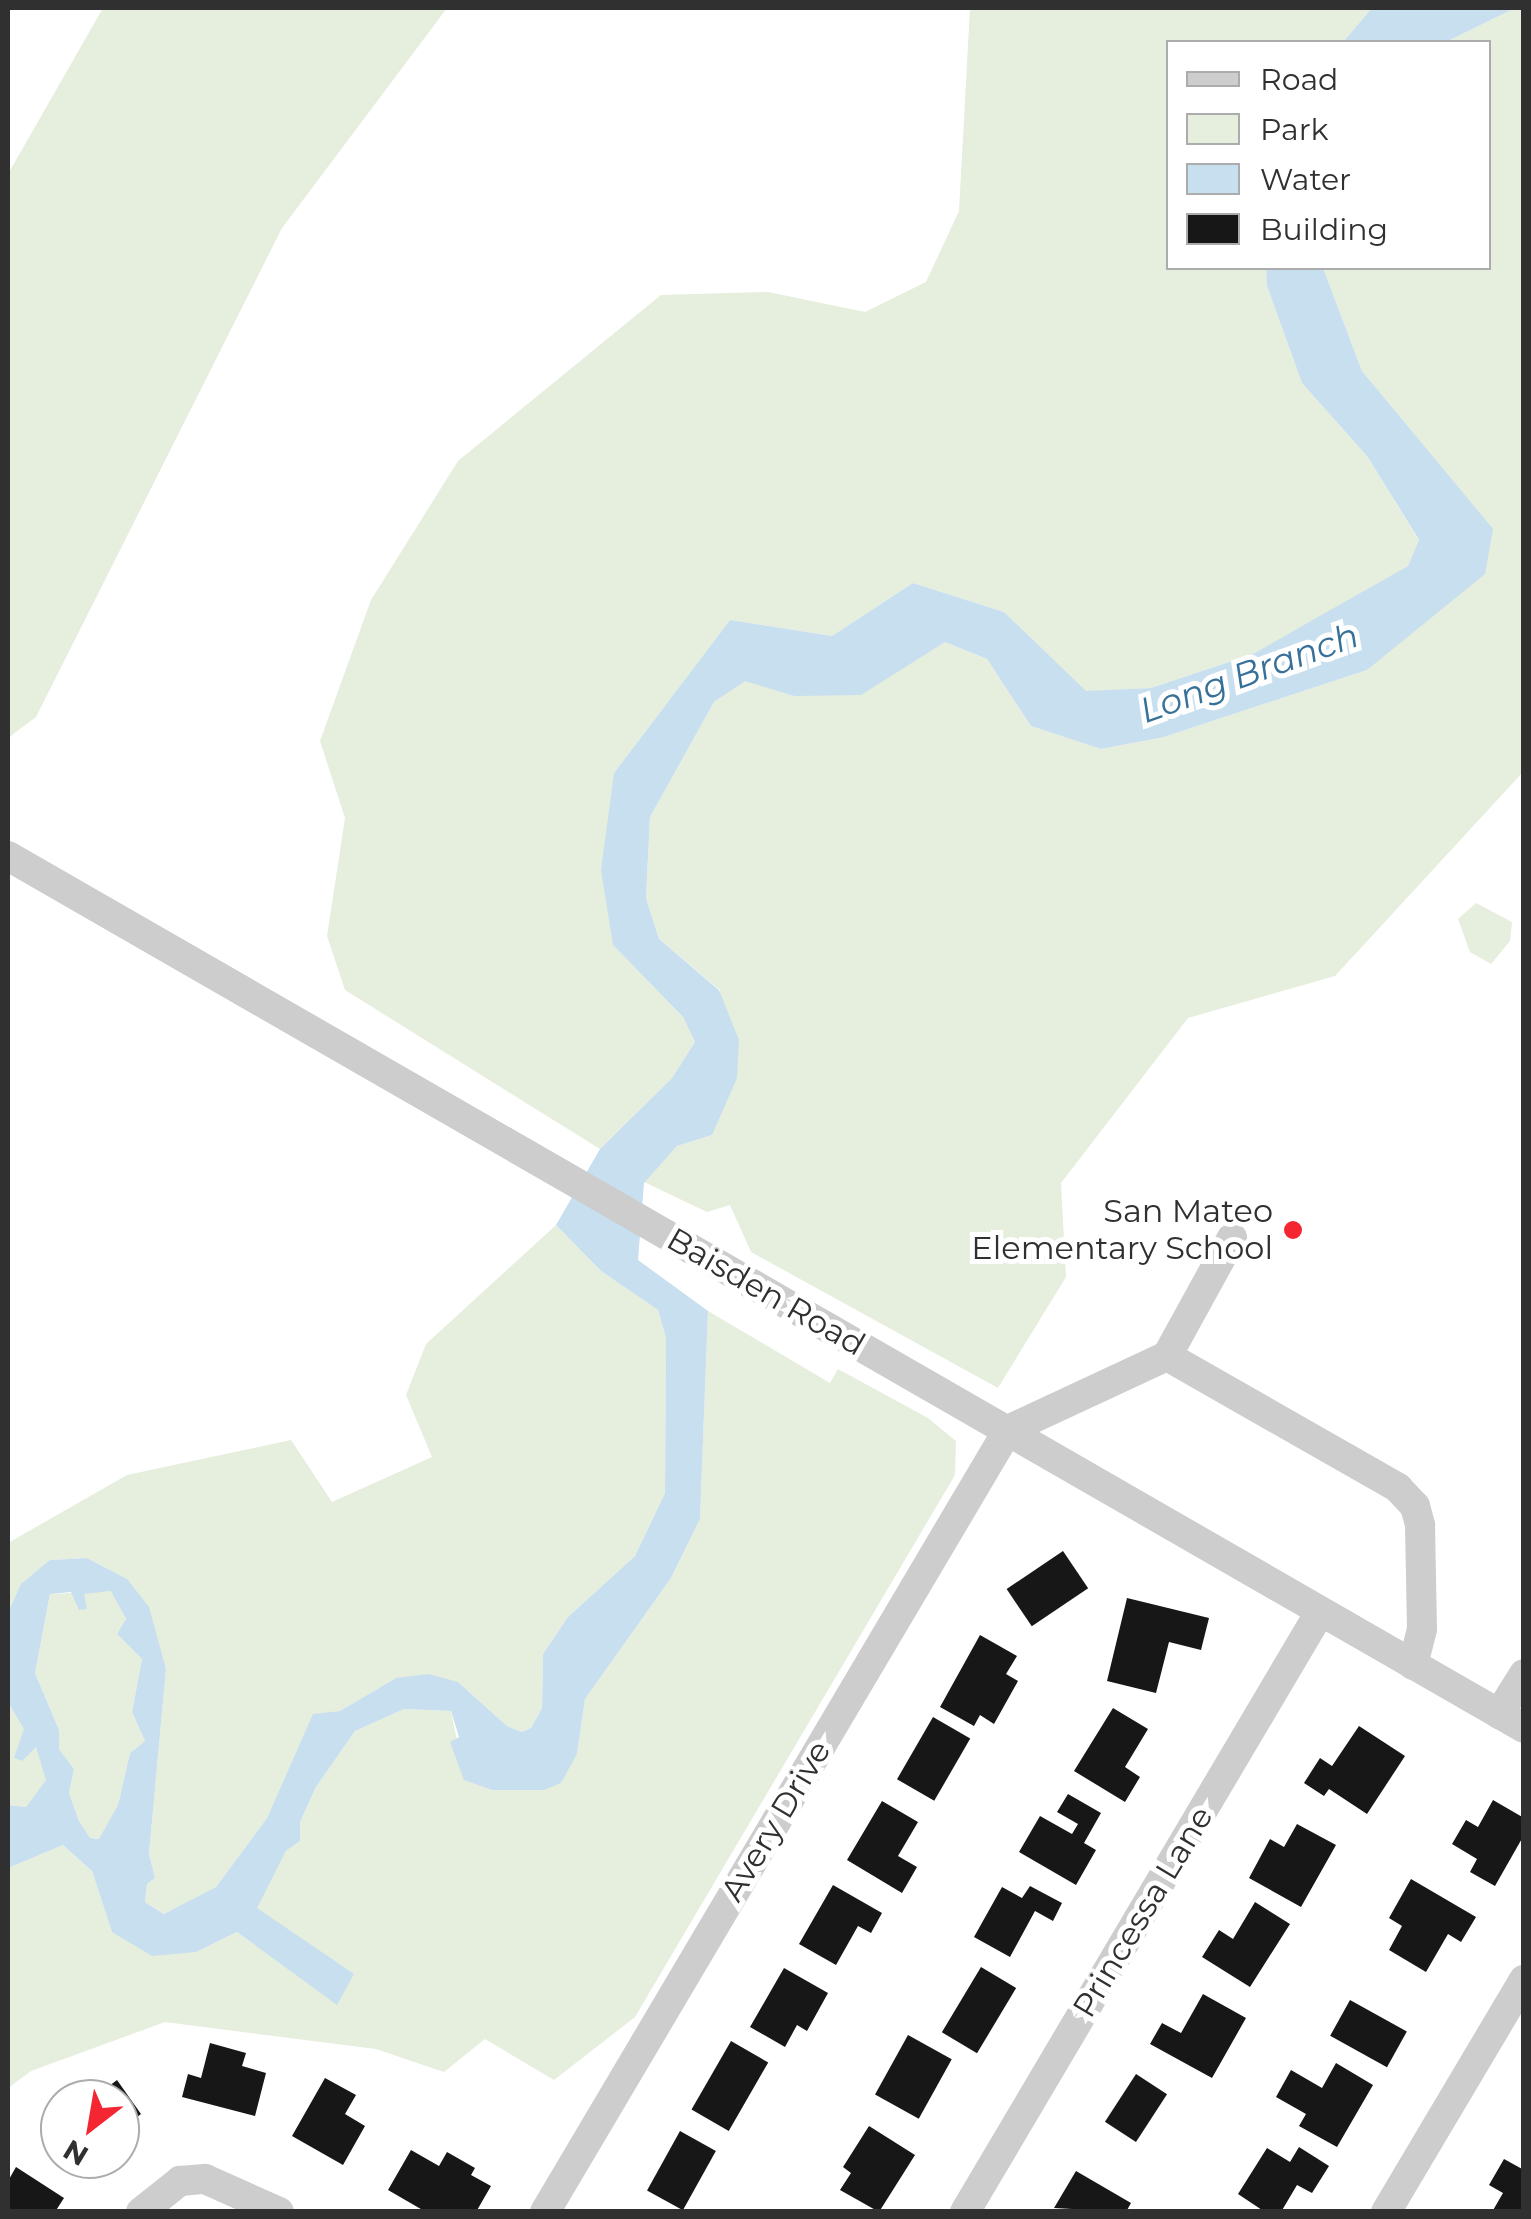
<!DOCTYPE html>
<style>
body{margin:0}
#map{position:relative;width:1531px;height:2219px;overflow:hidden;background:#fff;font-family:Montserrat,sans-serif}
div>[style]{position:absolute}
[style*='--x']{left:calc(var(--x)*1px);top:calc(var(--y)*1px);width:calc(var(--w)*1px);rotate:calc(var(--a)*1deg)}
.green>*{inset:0;background:#e6eedd}
.water>*{inset:0;background:#c8dfef}
.building>*{inset:0;background:#171717;transform-origin:0 0}
.minor>*{height:30px;margin:-15px;padding:0 15px;transform-origin:15px;border-radius:15px;background:#cdcdcd}
.dots>*{width:28px;height:28px;translate:-50% -50%;box-sizing:border-box;border:5px solid #fff;border-radius:50%}
span{translate:-50% -50%;white-space:nowrap;text-align:center;line-height:1.15;-webkit-text-stroke:10px #fff;paint-order:stroke}
.poi-label{font-size:32px;color:#303030}
.right{translate:-100% -50%;text-align:right}
.street-label{font-size:32px;color:#303030}
.water-label{font-size:35px;color:#377199;font-style:italic}
.frame{position:absolute;inset:0;border:10px solid #303030;pointer-events:none}
.legend{position:absolute;left:1166px;top:40px;width:325px;height:230px;box-sizing:border-box;background:#fff;border:2px solid #acacac;margin:0;padding:12px 18px;list-style:none;font-size:30px;color:#303030}
.legend li{display:flex;align-items:center;gap:20px;height:50px}
.legend b{width:50px;border:2px solid #acacac}
.north{position:absolute;left:40px;top:2079px;width:100px;height:100px;box-sizing:border-box;background:#fff;border:2px solid #acacac;border-radius:50%;rotate:211deg;font-size:28px;font-weight:700;line-height:40px;text-align:center;color:#303030}
.north::after{content:'';display:block;margin:auto;width:35px;height:45px;background:#f32632;clip-path:polygon(50% 0,100% 100%,50% 72%,0 100%)}
</style>
<div id="map">
<div class="green">
<i style="clip-path:polygon(103px 8px,447px 8px,282px 228px,36px 717px,8px 738px,8px 174px)"></i>
<i style="clip-path:polygon(970px 8px,1372px 8px,1343px 42px,1168px 42px,1168px 268px,1266px 268px,1267px 286px,1302px 383px,1367px 456px,1419px 541px,1408px 566px,1353px 601px,1253px 654px,1151px 688px,1086px 692px,1004px 612px,913px 583px,832px 636px,730px 620px,614px 773px,613px 945px,683px 1017px,695px 1042px,672px 1078px,600px 1149px,345px 990px,327px 936px,345px 818px,320px 741px,371px 600px,458px 461px,661px 295px,768px 292px,865px 312px,926px 282px,959px 211px)"></i>
<i style="clip-path:polygon(1515px 8px,1523px 8px,1523px 772px,1335px 976px,1188px 1018px,1061px 1183px,1066px 1277px,998px 1388px,751px 1252px,730px 1205px,707px 1212px,644px 1182px,677px 1146px,712px 1135px,720px 990px,659px 939px,646px 898px,650px 817px,714px 702px,745px 680px,794px 696px,945px 642px,987px 659px,1031px 726px,1101px 749px,1164px 737px,1367px 670px,1492px 529px,1362px 371px,1323px 268px,1488px 268px,1488px 42px,1446px 42px)"></i>
<i style="clip-path:polygon(1476px 903px,1512px 922px,1510px 941px,1491px 964px,1470px 952px,1458px 919px)"></i>
<i style="clip-path:polygon(556px 1225px,601px 1271px,658px 1310px,666px 1338px,665px 1493px,635px 1556px,568px 1617px,543px 1654px,542px 1708px,531px 1728px,522px 1732px,507px 1726px,458px 1682px,396px 1678px,340px 1711px,313px 1715px,267px 1818px,216px 1887px,165px 1914px,145px 1902px,147px 1884px,155px 1878px,149px 1854px,166px 1669px,127px 1579px,87px 1558px,50px 1560px,8px 1613px,8px 1543px,127px 1475px,291px 1440px,332px 1502px,432px 1457px,406px 1395px,426px 1344px)"></i>
<i style="clip-path:polygon(708px 1311px,830px 1383px,838px 1369px,928px 1418px,956px 1441px,955px 1475px,635px 2017px,554px 2080px,485px 2039px,444px 2072px,376px 2049px,165px 2022px,31px 2071px,8px 2088px,8px 1868px,63px 1845px,92px 1871px,112px 1932px,196px 1952px,237px 1932px,337px 2004px,256px 1908px,286px 1851px,300px 1841px,300px 1822px,316px 1787px,355px 1731px,404px 1709px,451px 1711px,465px 1780px,492px 1790px,544px 1790px,577px 1754px,585px 1699px,671px 1578px,700px 1519px)"></i>
<i style="clip-path:polygon(112px 1591px,126px 1620px,117px 1634px,142px 1659px,132px 1712px,145px 1741px,130px 1753px,118px 1805px,100px 1839px,90px 1838px,79px 1821px,69px 1793px,74px 1769px,59px 1749px,59px 1730px,35px 1673px,50px 1594px)"></i>
<i style="clip-path:polygon(8px 1702px,42px 1756px,47px 1780px,26px 1807px,8px 1805px)"></i>
</div>
<div class="water">
<i style="clip-path:polygon(1372px 8px,1515px 8px,1446px 42px,1343px 42px)"></i>
<i style="clip-path:polygon(evenodd,1266px 268px,1323px 268px,1362px 371px,1493px 529px,1485px 574px,1367px 670px,1164px 737px,1101px 749px,1031px 726px,987px 659px,945px 642px,861px 695px,794px 696px,745px 681px,714px 702px,650px 817px,646px 898px,659px 939px,719px 990px,739px 1040px,737px 1078px,712px 1135px,677px 1146px,644px 1183px,638px 1260px,708px 1311px,700px 1519px,671px 1578px,585px 1699px,577px 1754px,561px 1783px,544px 1790px,492px 1790px,464px 1780px,450px 1742px,459px 1737px,451px 1711px,404px 1709px,355px 1731px,316px 1787px,300px 1822px,300px 1841px,286px 1851px,257px 1908px,354px 1974px,337px 2005px,237px 1932px,196px 1952px,152px 1956px,112px 1932px,92px 1871px,63px 1845px,8px 1868px,8px 1805px,26px 1807px,46px 1780px,36px 1747px,22px 1761px,14px 1758px,24px 1729px,8px 1702px,8px 1613px,21px 1584px,50px 1560px,87px 1558px,127px 1579px,149px 1607px,166px 1669px,149px 1854px,155px 1878px,147px 1884px,145px 1902px,164px 1914px,216px 1887px,267px 1818px,313px 1714px,340px 1711px,396px 1678px,428px 1674px,458px 1682px,507px 1726px,522px 1732px,531px 1728px,542px 1708px,543px 1654px,568px 1617px,635px 1556px,665px 1493px,666px 1338px,658px 1310px,601px 1271px,556px 1225px,600px 1149px,672px 1078px,695px 1042px,683px 1017px,613px 945px,601px 870px,614px 773px,730px 620px,832px 636px,913px 583px,1004px 612px,1086px 691px,1151px 688px,1253px 654px,1408px 566px,1419px 540px,1367px 456px,1302px 383px,1267px 286px,1266px 268px,111px 1591px,126px 1619px,117px 1634px,142px 1659px,132px 1712px,145px 1741px,130px 1753px,118px 1805px,99px 1839px,90px 1838px,79px 1821px,69px 1793px,74px 1769px,59px 1749px,59px 1730px,35px 1673px,50px 1594px,71px 1592px,79px 1610px,87px 1609px,84px 1594px,111px 1591px)"></i>
</div>
<div class="building">
<i style="left:1063px;top:1551px;width:45px;height:68px;rotate:56deg"></i>
<i style="clip-path:polygon(1127px 1598px,1209px 1618px,1201px 1650px,1169px 1642px,1156px 1693px,1107px 1681px)"></i>
<i style="clip-path:polygon(980px 1635px,1017px 1656px,1006px 1674px,1018px 1681px,994px 1724px,980px 1715px,974px 1726px,940px 1707px)"></i>
<i style="clip-path:polygon(1113px 1708px,1148px 1729px,1125px 1767px,1140px 1777px,1125px 1802px,1074px 1771px)"></i>
<i style="left:933px;top:1717px;width:43px;height:72px;rotate:30deg"></i>
<i style="clip-path:polygon(1359px 1726px,1405px 1756px,1367px 1814px,1329px 1789px,1324px 1796px,1304px 1783px,1320px 1758px,1332px 1766px)"></i>
<i style="clip-path:polygon(1068px 1794px,1101px 1813px,1084px 1843px,1096px 1850px,1076px 1885px,1019px 1852px,1040px 1816px,1072px 1834px,1078px 1824px,1057px 1812px)"></i>
<i style="clip-path:polygon(1493px 1800px,1524px 1818px,1524px 1835px,1495px 1886px,1470px 1872px,1477px 1859px,1452px 1844px,1466px 1820px,1478px 1827px)"></i>
<i style="clip-path:polygon(882px 1801px,918px 1822px,898px 1856px,917px 1867px,902px 1893px,847px 1860px)"></i>
<i style="clip-path:polygon(1297px 1824px,1336px 1845px,1301px 1907px,1249px 1878px,1270px 1839px,1284px 1847px)"></i>
<i style="clip-path:polygon(1411px 1879px,1476px 1917px,1461px 1942px,1448px 1934px,1426px 1972px,1389px 1950px,1402px 1926px,1389px 1918px)"></i>
<i style="clip-path:polygon(833px 1885px,882px 1913px,871px 1933px,858px 1926px,836px 1965px,799px 1944px)"></i>
<i style="clip-path:polygon(1030px 1886px,1062px 1903px,1053px 1921px,1035px 1911px,1010px 1957px,974px 1937px,1002px 1887px,1022px 1898px)"></i>
<i style="clip-path:polygon(1255px 1902px,1290px 1924px,1250px 1987px,1202px 1957px,1219px 1930px,1233px 1939px)"></i>
<i style="left:981px;top:1967px;width:41px;height:76px;rotate:31deg"></i>
<i style="clip-path:polygon(784px 1968px,828px 1993px,807px 2031px,797px 2025px,785px 2047px,750px 2027px)"></i>
<i style="clip-path:polygon(1203px 1994px,1246px 2018px,1212px 2078px,1150px 2044px,1162px 2023px,1181px 2033px)"></i>
<i style="left:1350px;top:2000px;width:65px;height:41px;rotate:29deg"></i>
<i style="left:908px;top:2035px;width:50px;height:68px;rotate:29deg"></i>
<i style="left:731px;top:2041px;width:43px;height:79px;rotate:30deg"></i>
<i style="clip-path:polygon(210px 2043px,246px 2053px,242px 2066px,266px 2073px,255px 2116px,182px 2097px,188px 2074px,201px 2078px)"></i>
<i style="clip-path:polygon(1336px 2063px,1373px 2085px,1337px 2147px,1299px 2126px,1306px 2114px,1276px 2097px,1291px 2070px,1322px 2088px)"></i>
<i style="left:1136px;top:2074px;width:37px;height:57px;rotate:33deg"></i>
<i style="clip-path:polygon(325px 2078px,356px 2095px,345px 2114px,365px 2126px,343px 2165px,292px 2136px)"></i>
<i style="clip-path:polygon(117px 2080px,141px 2114px,120px 2130px,120px 2099px,92px 2099px)"></i>
<i style="clip-path:polygon(869px 2126px,915px 2155px,879px 2212px,840px 2190px,851px 2173px,843px 2167px)"></i>
<i style="left:680px;top:2131px;width:41px;height:68px;rotate:29deg"></i>
<i style="clip-path:polygon(1299px 2147px,1329px 2166px,1312px 2193px,1297px 2185px,1281px 2212px,1265px 2212px,1238px 2194px,1267px 2148px,1290px 2162px)"></i>
<i style="clip-path:polygon(411px 2150px,439px 2166px,447px 2152px,475px 2168px,471px 2175px,491px 2186px,476px 2212px,426px 2212px,388px 2190px)"></i>
<i style="clip-path:polygon(1504px 2159px,1524px 2170px,1524px 2212px,1492px 2212px,1503px 2193px,1489px 2185px)"></i>
<i style="clip-path:polygon(16px 2167px,64px 2198px,55px 2212px,8px 2212px,8px 2181px)"></i>
<i style="clip-path:polygon(1076px 2171px,1131px 2203px,1126px 2212px,1054px 2208px)"></i>
</div>
<div class="minor">
<i style="--x:8;--y:856;--w:1749;--a:29.91"></i>
<i style="--x:1167;--y:1356;--w:135;--a:-61.2"></i>
<i style="--x:1499;--y:1714;--w:47;--a:-58"></i>
<i style="--x:141;--y:2212;--w:50;--a:-38.5"></i>
<i style="--x:180;--y:2181;--w:25;--a:-5"></i>
<i style="--x:205;--y:2179;--w:81;--a:24"></i>
<i style="--x:545;--y:2212;--w:909;--a:-59.37"></i>
<i style="--x:1008;--y:1430;--w:175;--a:-25"></i>
<i style="--x:1167;--y:1356;--w:266;--a:29.7"></i>
<i style="--x:1398;--y:1488;--w:25;--a:47"></i>
<i style="--x:1415;--y:1506;--w:20;--a:75"></i>
<i style="--x:1420;--y:1525;--w:104;--a:88.9"></i>
<i style="--x:1422;--y:1629;--w:37;--a:104"></i>
<i style="--x:965;--y:2212;--w:697;--a:-59.39"></i>
<i style="--x:1386;--y:2212;--w:270;--a:-59.3"></i>
</div>
<div class="dots">
<i style="left:1293px;top:1230px;background:#f32632"></i>
</div>
<div class="poi-label">
<span class="right" style="left:1273px;top:1230px">San Mateo<br>Elementary School</span>
</div>
<div class="street-label">
<span style="left:766px;top:1292px;rotate:30deg">Baisden Road</span>
<span style="left:776px;top:1821px;rotate:-59deg">Avery Drive</span>
<span style="left:1143px;top:1912px;rotate:-59deg">Princessa Lane</span>
</div>
<div class="water-label">
<span style="left:1249px;top:673px;rotate:-20deg">Long Branch</span>
</div>
<div class="frame"></div>
<ul class="legend">
<li><b style="height:12px;background:#cdcdcd"></b>Road</li>
<li><b style="height:28px;background:#e6eedd"></b>Park</li>
<li><b style="height:28px;background:#c8dfef"></b>Water</li>
<li><b style="height:28px;background:#171717"></b>Building</li>
</ul>
<div class="north">N</div>
</div>
